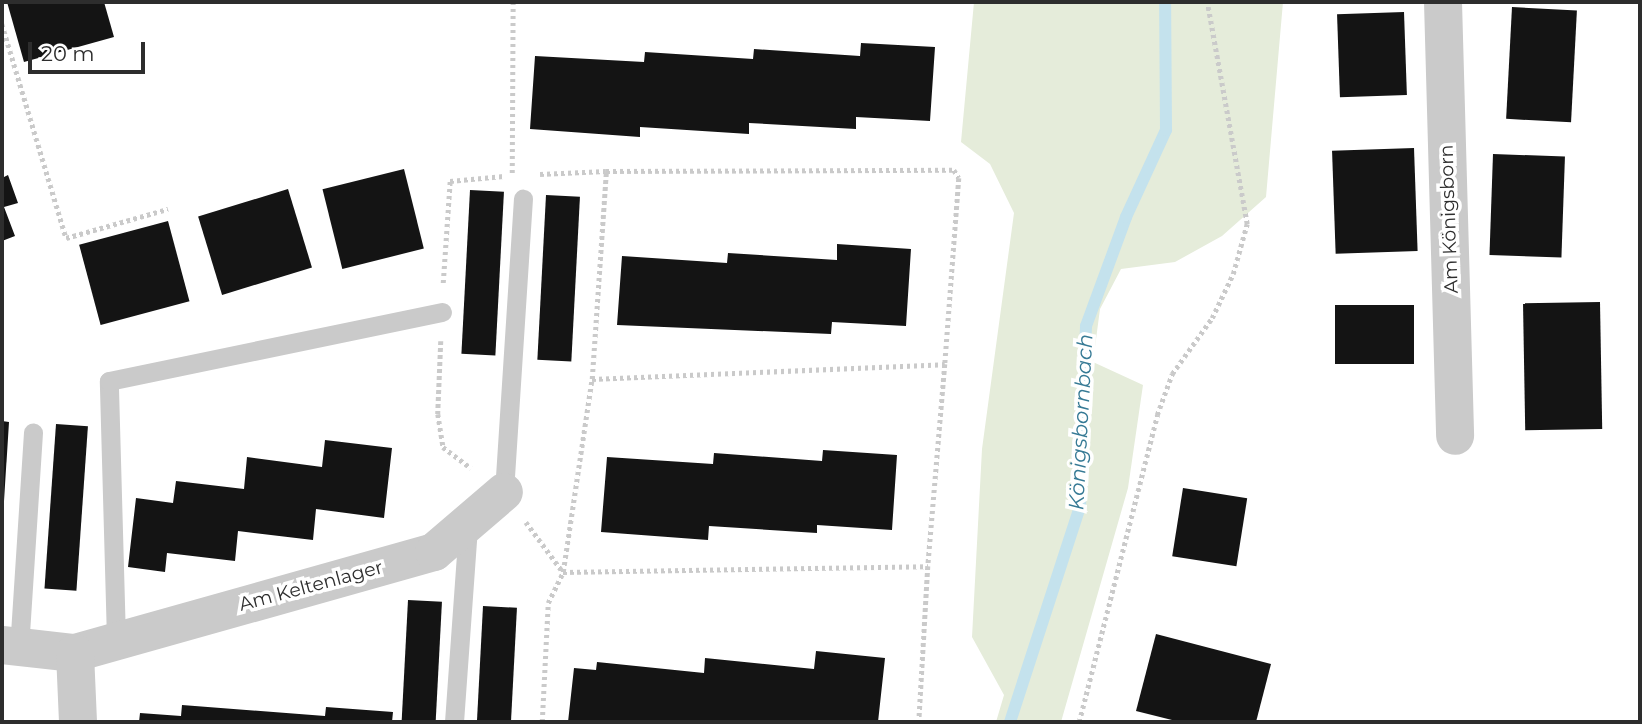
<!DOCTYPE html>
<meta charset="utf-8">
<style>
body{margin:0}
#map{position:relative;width:1642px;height:724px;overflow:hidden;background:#fff;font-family:Montserrat,sans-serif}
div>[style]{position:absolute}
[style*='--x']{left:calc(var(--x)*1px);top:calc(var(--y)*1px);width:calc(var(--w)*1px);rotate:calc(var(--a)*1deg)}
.green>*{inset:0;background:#e5ecda}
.stream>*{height:12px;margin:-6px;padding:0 6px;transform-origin:6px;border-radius:6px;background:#c4e2ed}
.building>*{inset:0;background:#141414;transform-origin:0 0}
.path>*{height:4.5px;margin-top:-2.25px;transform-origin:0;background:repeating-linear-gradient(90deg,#cacaca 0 3.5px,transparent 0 7px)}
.lane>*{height:19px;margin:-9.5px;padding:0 9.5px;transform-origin:9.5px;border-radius:9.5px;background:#cacaca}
.street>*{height:38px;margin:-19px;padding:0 19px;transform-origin:19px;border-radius:19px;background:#cacaca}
span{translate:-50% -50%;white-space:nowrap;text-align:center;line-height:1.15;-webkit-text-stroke:7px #fff;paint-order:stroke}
.street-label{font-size:19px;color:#2d2d2d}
.water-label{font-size:21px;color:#367a95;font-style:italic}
.frame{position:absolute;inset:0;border:4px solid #2d2d2d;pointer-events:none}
.scale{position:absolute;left:28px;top:42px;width:117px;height:32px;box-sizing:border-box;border:4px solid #2d2d2d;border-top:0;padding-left:9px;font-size:21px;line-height:24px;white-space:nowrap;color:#2d2d2d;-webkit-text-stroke:5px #fff;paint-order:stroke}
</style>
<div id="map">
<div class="green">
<i style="clip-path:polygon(974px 2px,1283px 2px,1266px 197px,1222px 236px,1175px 262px,1121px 269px,1100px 309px,1093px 362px,1143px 385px,1128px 488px,1061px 722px,996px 722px,1004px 695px,972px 637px,982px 449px,1014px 213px,990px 164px,961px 142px)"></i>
</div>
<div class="stream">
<i style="--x:1010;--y:722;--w:226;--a:-72"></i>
<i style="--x:1080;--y:507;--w:181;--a:-88.1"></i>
<i style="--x:1086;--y:326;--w:116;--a:-69.8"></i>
<i style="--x:1126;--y:217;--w:96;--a:-65.3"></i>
<i style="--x:1166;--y:130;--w:128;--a:-90.4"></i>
</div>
<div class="building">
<i style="clip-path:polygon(7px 2px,104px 2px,114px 37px,24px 62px)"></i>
<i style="left:1512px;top:7px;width:65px;height:112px;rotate:3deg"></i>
<i style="left:1404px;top:12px;width:83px;height:67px;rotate:88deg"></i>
<i style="clip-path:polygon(861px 43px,935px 47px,930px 121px,856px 117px,856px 129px,749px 123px,749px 134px,640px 127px,640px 137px,530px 129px,535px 56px,644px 62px,645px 52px,753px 59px,754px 49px,860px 56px)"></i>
<i style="left:1414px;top:148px;width:103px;height:82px;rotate:88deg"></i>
<i style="left:1493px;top:154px;width:72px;height:101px;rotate:2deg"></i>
<i style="left:404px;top:169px;width:82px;height:84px;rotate:76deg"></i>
<i style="clip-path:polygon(8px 175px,18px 203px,4px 207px,15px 236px,2px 241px,2px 178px)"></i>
<i style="left:288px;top:189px;width:82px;height:94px;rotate:73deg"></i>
<i style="left:470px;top:190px;width:34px;height:164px;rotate:3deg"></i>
<i style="left:546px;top:195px;width:34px;height:165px;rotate:3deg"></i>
<i style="left:168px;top:221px;width:83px;height:92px;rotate:75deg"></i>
<i style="clip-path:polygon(837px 244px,911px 249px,906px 326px,832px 322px,831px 334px,617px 325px,622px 256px,727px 263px,728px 253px,837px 260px)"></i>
<i style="left:1600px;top:302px;width:127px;height:77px;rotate:89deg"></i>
<i style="left:1335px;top:305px;width:79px;height:59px"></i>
<i style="clip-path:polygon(2px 421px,9px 422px,4px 501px,2px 501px)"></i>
<i style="left:56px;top:424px;width:32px;height:165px;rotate:4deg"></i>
<i style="clip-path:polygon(325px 440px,392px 448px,384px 518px,316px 509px,313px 540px,238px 531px,235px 561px,167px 553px,165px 572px,128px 567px,136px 498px,173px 503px,176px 481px,244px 489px,247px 457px,322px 467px)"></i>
<i style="clip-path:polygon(823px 450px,897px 455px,892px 530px,817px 525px,817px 533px,709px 526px,708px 540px,601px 532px,607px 457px,713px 464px,714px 453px,822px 461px)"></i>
<i style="left:1183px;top:488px;width:65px;height:69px;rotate:9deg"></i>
<i style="left:408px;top:600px;width:34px;height:122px;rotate:3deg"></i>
<i style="left:483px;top:606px;width:34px;height:116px;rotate:3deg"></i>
<i style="clip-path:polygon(1156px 634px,1271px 664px,1256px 722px,1180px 722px,1136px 711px)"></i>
<i style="clip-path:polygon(816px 651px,885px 658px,878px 722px,568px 722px,574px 668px,596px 670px,597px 662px,704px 673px,705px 658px,814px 669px)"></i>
<i style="clip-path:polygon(182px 705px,325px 716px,326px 707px,393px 712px,392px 722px,139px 722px,140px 713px,181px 716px)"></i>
</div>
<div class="path">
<i style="--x:2;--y:24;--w:223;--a:73.3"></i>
<i style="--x:66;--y:238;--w:106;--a:-15.9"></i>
<i style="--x:512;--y:173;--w:171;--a:-89.7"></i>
<i style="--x:540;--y:174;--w:66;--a:-2.6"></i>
<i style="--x:443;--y:283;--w:102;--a:-86.1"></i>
<i style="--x:450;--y:181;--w:54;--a:-5.3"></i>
<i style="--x:441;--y:341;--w:73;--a:92.4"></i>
<i style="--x:438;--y:414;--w:33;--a:81"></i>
<i style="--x:443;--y:447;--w:35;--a:37"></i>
<i style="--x:592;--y:379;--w:208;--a:-86.1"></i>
<i style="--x:606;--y:171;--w:348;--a:-0.2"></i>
<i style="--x:954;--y:170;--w:9;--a:58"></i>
<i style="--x:959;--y:178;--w:187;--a:94.3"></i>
<i style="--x:526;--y:522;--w:62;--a:53.5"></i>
<i style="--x:563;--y:572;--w:365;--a:-0.9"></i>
<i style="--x:928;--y:566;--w:156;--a:93.3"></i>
<i style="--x:542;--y:722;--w:119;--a:-87.1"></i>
<i style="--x:548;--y:603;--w:34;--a:-64"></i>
<i style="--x:563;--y:572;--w:195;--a:-81.5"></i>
<i style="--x:592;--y:379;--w:353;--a:-2.4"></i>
<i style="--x:945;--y:364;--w:203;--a:94.8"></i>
<i style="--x:1079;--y:722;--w:317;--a:-75.7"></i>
<i style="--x:1157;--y:415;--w:44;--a:-69.9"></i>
<i style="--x:1172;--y:374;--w:69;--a:-54.5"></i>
<i style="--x:1212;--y:318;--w:49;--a:-64.5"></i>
<i style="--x:1233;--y:274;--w:52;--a:-74.4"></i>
<i style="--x:1247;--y:224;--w:226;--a:-100.2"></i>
</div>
<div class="lane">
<i style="--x:504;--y:492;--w:294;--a:-86.3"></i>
<i style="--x:116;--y:639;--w:258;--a:-91.6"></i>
<i style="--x:109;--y:381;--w:340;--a:-11.7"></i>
<i style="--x:19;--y:649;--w:217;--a:-86.3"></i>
<i style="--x:454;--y:722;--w:197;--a:-85.9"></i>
</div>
<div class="street">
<i style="--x:1443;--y:2;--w:434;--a:88.4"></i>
<i style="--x:2;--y:645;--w:73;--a:6.3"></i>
<i style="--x:75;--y:653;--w:373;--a:-15.7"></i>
<i style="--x:434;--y:552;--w:92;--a:-40.6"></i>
<i style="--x:75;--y:653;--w:69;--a:87.5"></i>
</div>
<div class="street-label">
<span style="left:1449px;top:219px;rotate:-92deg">Am Königsborn</span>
<span style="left:311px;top:586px;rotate:-15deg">Am Keltenlager</span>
</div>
<div class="water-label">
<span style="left:1081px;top:422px;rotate:-87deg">Königsbornbach</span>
</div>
<div class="frame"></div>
<div class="scale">20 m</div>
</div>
